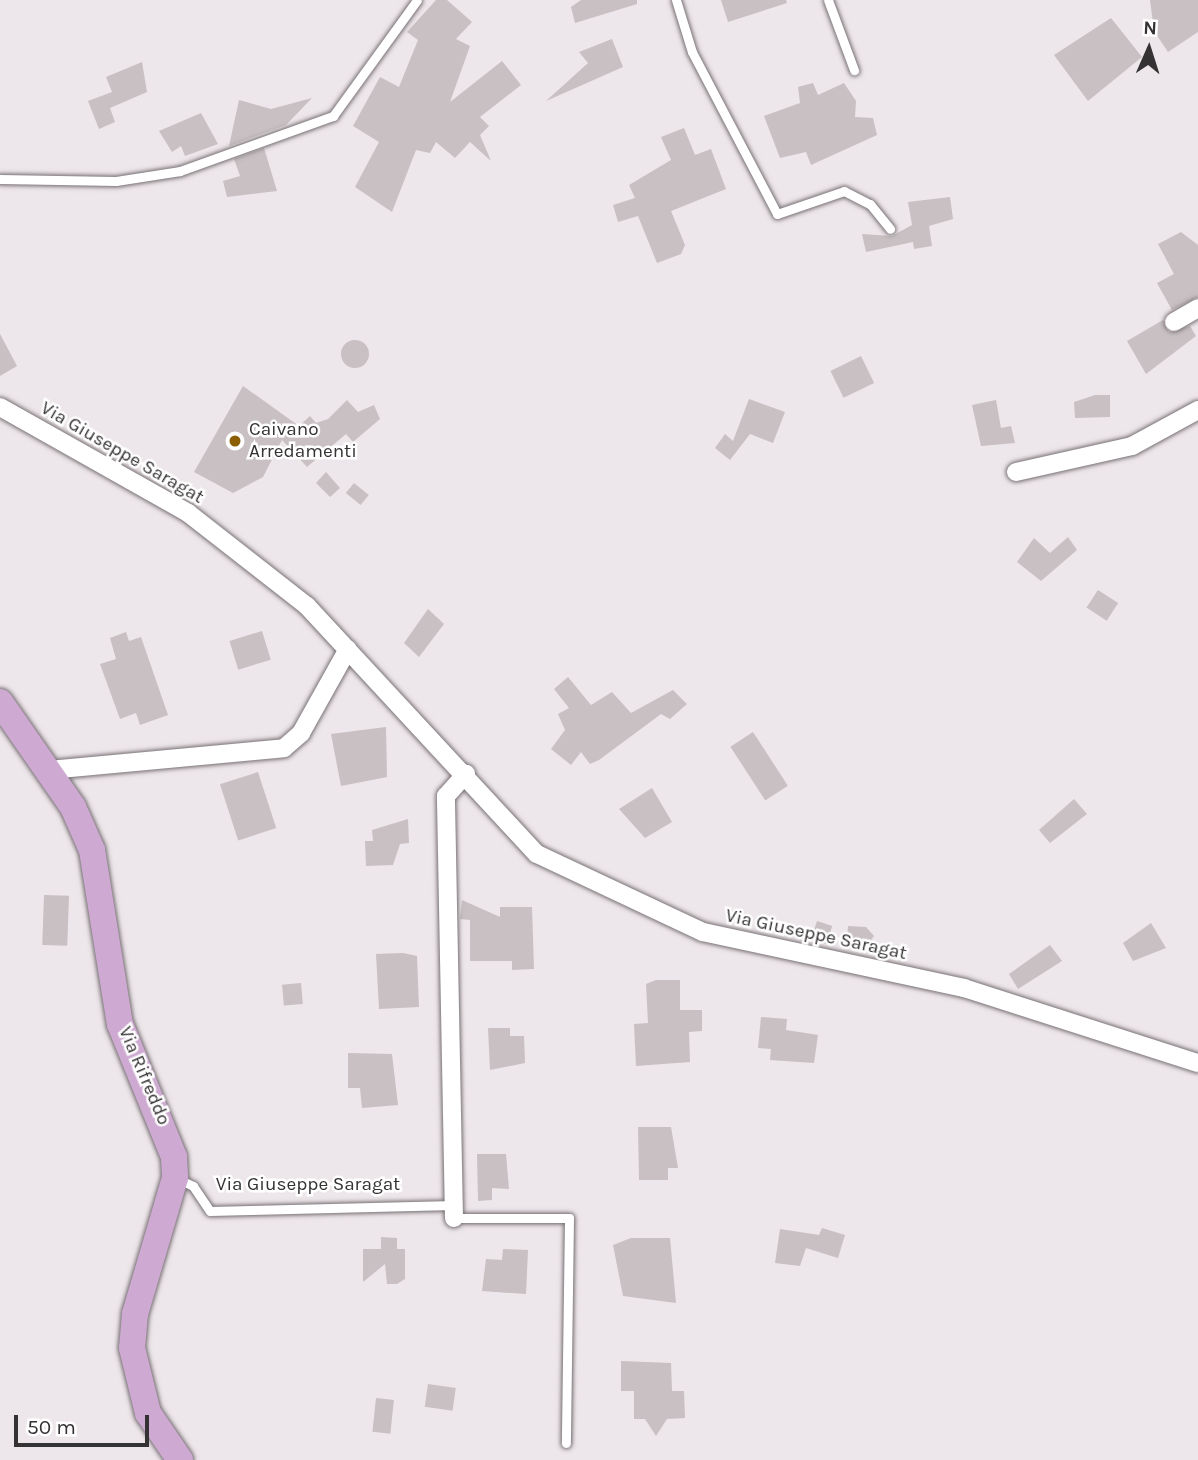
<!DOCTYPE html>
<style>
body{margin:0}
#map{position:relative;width:1198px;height:1460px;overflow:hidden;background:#ede6ea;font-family:Karla,sans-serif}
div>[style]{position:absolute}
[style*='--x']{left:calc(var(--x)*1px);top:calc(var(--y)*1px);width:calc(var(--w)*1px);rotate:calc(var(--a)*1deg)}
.building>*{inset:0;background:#c8c0c2;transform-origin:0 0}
.round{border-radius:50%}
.roads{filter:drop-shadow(0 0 2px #787175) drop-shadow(0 0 2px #787175)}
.lane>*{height:9px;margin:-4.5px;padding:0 4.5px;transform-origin:4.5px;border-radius:4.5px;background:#fff}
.street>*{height:18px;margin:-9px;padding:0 9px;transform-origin:9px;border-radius:9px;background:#fff}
.primary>*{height:26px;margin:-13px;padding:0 13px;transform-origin:13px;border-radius:13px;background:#ceaad2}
.dots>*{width:19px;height:19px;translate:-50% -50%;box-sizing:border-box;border:4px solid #fff;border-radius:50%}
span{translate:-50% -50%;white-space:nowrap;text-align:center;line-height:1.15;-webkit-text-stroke:5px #fff;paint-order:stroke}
.poi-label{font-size:19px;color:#353234}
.left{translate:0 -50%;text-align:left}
.street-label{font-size:19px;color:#353234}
.north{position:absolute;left:1114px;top:14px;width:70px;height:70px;-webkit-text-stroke:5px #fff;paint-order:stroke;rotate:3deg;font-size:19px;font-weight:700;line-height:28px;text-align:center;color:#353234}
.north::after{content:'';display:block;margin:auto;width:24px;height:32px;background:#353234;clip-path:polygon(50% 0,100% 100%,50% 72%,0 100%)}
.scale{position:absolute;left:14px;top:1415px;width:135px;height:32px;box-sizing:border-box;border:4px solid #353234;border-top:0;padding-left:9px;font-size:21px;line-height:24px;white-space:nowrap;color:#353234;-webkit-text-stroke:5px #fff;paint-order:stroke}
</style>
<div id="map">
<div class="building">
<i style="clip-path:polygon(436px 0,447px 0,472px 22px,456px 39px,470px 46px,450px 102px,502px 61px,521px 85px,480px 117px,489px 126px,480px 135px,491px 161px,470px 142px,455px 158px,436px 142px,430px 153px,416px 150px,392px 212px,355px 187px,379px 142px,353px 126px,380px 77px,399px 87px,418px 40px,407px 32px)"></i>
<i style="clip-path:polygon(581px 0,637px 0,637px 4px,575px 23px,571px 7px)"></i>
<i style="clip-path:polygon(721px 0,786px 0,787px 3px,728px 22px)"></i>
<i style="clip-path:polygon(1150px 0,1198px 0,1198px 32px,1168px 52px,1154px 31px)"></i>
<i style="clip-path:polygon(1111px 18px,1142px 57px,1088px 101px,1054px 55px)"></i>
<i style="clip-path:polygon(612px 39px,623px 67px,546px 101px,588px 63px,579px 52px)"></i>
<i style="clip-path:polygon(142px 62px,147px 92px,110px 108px,115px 122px,99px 129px,88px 101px,112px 92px,106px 77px)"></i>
<i style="clip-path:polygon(813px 83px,818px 95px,844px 83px,856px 101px,855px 117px,873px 118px,877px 135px,811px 165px,806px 152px,780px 158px,764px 116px,800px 103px,798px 87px)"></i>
<i style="clip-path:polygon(312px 98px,286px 125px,229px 146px,239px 100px,271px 109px)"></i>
<i style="clip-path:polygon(201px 113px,218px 144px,185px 156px,181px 146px,172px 152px,159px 131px)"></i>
<i style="clip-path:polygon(684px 128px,695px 155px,711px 149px,726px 189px,671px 211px,685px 245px,681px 254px,657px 263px,638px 216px,618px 222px,613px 205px,635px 198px,629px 185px,671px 160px,661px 137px)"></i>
<i style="clip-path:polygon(264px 148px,277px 191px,227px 197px,223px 181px,240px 176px,234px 159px)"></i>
<i style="clip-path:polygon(950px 197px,953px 219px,929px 226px,932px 246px,914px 249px,913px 242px,866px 252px,862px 234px,892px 236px,912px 225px,908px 202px)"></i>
<i style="clip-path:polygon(1181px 232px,1198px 245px,1198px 297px,1172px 310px,1157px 283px,1174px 274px,1158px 244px)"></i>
<i style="clip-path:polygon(1163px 320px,1169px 332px,1190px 326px,1196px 336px,1146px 374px,1127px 341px)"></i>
<i style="clip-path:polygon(0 334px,17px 366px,0 376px)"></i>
<i class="round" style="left:341px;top:340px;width:28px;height:28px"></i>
<i style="left:861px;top:356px;width:30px;height:34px;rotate:64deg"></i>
<i style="clip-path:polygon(243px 386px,299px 426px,310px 416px,316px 423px,328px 419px,347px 400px,358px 412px,374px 405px,380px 419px,353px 442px,346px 434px,307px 467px,282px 440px,263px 477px,233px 493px,194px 472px)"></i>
<i style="clip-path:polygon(1095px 395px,1110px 395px,1110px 417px,1075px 418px,1074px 402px)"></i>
<i style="clip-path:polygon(749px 399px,785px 412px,773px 443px,750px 434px,730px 460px,715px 448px,725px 434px,733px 441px)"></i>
<i style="clip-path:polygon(996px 400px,1001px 428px,1011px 426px,1015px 443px,981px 446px,972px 405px)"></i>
<i style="clip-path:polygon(326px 472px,340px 488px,330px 497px,316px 483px)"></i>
<i style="left:354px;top:483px;width:19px;height:13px;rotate:39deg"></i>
<i style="clip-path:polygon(1068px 537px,1077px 550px,1041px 581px,1017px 562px,1034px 538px,1050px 553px)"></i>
<i style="left:1098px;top:590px;width:24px;height:21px;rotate:33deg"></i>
<i style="clip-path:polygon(428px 609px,444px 624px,419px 657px,404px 643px)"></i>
<i style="left:262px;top:631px;width:30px;height:34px;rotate:73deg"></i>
<i style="clip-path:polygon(126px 632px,129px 641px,141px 637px,168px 715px,140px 725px,136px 713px,120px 719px,100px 664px,116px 659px,110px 638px)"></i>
<i style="clip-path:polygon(568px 677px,591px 705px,612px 692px,631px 713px,673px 690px,687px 704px,670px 719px,661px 714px,599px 760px,590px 764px,581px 752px,571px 765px,551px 749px,565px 730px,558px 714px,569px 708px,554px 689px)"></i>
<i style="clip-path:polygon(386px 727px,387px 777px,341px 786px,331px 734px)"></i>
<i style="left:753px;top:732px;width:64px;height:27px;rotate:57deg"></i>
<i style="left:258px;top:772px;width:59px;height:40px;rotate:72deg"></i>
<i style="clip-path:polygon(652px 788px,672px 822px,645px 838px,619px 809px)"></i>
<i style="clip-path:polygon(1074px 799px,1087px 814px,1050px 843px,1039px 830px)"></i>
<i style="clip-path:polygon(408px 819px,409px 843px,400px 844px,393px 865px,366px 866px,365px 841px,373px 841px,372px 830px)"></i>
<i style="left:44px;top:895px;width:25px;height:50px;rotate:2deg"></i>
<i style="clip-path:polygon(462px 900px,500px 917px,500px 907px,532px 907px,534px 969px,512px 970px,512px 961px,470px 961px,470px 920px,460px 919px)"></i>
<i style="left:817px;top:921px;width:16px;height:19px;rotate:18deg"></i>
<i style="clip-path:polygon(1151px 923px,1166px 948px,1133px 961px,1123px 943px)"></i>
<i style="clip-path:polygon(848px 926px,866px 927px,874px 936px,864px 950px,847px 938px)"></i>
<i style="clip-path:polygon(1050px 945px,1062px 961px,1018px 989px,1009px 974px)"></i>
<i style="clip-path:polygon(403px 953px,417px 956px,419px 1007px,379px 1009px,376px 954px)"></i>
<i style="clip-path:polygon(656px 980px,680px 980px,680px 1010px,702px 1010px,702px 1031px,689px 1032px,690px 1062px,636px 1066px,634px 1024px,648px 1023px,646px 984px)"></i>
<i style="left:301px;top:983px;width:21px;height:19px;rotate:85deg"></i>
<i style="clip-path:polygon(761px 1017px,787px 1019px,786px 1030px,818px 1035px,814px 1063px,770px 1060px,771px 1049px,758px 1048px)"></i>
<i style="clip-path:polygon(488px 1028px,510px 1028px,510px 1036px,524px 1036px,525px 1063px,490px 1070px)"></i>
<i style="clip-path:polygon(348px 1053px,392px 1054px,398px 1105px,362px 1108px,360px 1088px,348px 1088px)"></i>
<i style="clip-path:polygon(638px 1127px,671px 1127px,678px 1168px,668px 1168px,668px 1180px,639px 1180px)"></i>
<i style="clip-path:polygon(477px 1154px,506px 1154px,509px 1189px,492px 1188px,492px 1200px,478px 1201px)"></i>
<i style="clip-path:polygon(822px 1228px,845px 1235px,838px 1258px,806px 1248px,800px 1266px,775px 1263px,780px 1229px,819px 1235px)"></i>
<i style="clip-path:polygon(381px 1237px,397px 1238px,397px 1249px,405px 1249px,405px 1279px,397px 1284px,387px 1284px,385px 1264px,363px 1282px,363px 1249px,381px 1249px)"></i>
<i style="clip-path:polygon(631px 1238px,670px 1238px,676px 1303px,623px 1296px,613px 1245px)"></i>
<i style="clip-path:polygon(503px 1249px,528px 1250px,526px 1294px,482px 1291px,486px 1259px,502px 1260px)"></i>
<i style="clip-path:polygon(621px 1361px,671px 1363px,672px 1391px,684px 1391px,685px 1418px,667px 1419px,656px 1436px,645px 1419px,634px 1419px,634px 1391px,621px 1391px)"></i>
<i style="left:428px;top:1384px;width:28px;height:23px;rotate:8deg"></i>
<i style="left:376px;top:1398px;width:18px;height:34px;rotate:6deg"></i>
</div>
<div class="roads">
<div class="lane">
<i style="--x:676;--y:0;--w:54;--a:72.9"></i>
<i style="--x:692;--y:52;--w:183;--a:62.3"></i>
<i style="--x:777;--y:214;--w:71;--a:-18.9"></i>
<i style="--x:844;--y:191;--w:29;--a:27"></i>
<i style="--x:870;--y:204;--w:32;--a:51"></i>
<i style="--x:828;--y:0;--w:75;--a:69.6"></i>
<i style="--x:0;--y:179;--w:116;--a:1"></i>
<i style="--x:116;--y:181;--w:65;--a:-8.9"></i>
<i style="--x:180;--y:171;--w:163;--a:-19.8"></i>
<i style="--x:333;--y:116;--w:143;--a:-54.1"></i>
<i style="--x:176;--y:1178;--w:19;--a:25"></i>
<i style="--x:193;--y:1186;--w:30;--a:56"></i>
<i style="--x:210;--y:1211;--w:244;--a:-1.4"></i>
<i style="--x:454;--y:1218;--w:115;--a:0"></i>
<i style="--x:569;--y:1218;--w:225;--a:90.8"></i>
</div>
<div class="street">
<i style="--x:1174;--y:322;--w:28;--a:-30"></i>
<i style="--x:0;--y:407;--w:216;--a:29.4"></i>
<i style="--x:188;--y:513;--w:151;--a:38"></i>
<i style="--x:307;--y:606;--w:338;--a:47.2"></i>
<i style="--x:537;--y:854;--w:183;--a:25.2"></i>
<i style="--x:703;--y:932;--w:267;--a:12.1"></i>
<i style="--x:964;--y:988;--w:246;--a:17.8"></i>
<i style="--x:1016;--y:472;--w:119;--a:-12.6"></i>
<i style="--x:1132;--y:446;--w:75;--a:-28.6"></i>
<i style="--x:49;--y:770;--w:236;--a:-5.3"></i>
<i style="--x:284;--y:748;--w:23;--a:-41"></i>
<i style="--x:301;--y:733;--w:96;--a:-60.8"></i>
<i style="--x:454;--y:1218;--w:422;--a:-91.1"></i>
<i style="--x:446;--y:796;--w:30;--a:-48"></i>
</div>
<div class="primary">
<i style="--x:0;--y:702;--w:128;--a:55.2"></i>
<i style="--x:73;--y:807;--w:47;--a:66.2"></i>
<i style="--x:92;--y:850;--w:176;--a:80.9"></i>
<i style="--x:120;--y:1024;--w:144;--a:67.9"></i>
<i style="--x:174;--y:1157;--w:21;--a:87"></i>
<i style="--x:175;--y:1178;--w:142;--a:106.4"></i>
<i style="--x:135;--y:1314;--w:34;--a:95"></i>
<i style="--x:132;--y:1348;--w:67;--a:76.2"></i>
<i style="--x:148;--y:1413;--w:57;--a:55.8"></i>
</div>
</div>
<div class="dots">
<i style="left:235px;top:441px;background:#8b5f02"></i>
</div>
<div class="poi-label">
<span class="left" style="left:249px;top:441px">Caivano<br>Arredamenti</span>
</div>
<div class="street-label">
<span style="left:122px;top:453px;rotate:30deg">Via Giuseppe Saragat</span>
<span style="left:816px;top:935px;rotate:12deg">Via Giuseppe Saragat</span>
<span style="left:144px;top:1076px;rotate:67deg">Via Rifreddo</span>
<span style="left:308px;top:1185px">Via Giuseppe Saragat</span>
</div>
<div class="north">N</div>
<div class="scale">50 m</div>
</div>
